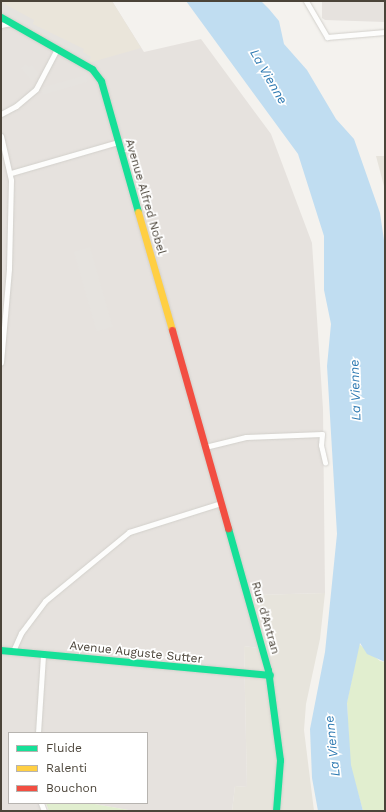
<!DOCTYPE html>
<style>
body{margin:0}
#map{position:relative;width:386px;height:812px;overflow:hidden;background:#f4f2ee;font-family:"Work Sans",sans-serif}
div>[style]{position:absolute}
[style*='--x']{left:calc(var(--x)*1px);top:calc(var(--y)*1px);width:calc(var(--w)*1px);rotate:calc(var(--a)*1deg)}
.residential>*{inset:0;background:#e7e4dc}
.industrial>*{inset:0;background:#e6e2de}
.education>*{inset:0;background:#eae5da}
.green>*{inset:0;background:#e1eecf}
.parking>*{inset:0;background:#e6e3df;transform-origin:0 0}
.water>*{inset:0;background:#c0ddf1}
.roads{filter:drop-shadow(0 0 1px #d2d0cb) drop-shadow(0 0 1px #d2d0cb)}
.street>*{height:5px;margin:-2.5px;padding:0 2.5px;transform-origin:2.5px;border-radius:2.5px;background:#fdfdfc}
.fast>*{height:7px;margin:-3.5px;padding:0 3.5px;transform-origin:3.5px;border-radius:3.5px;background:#16e098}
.slow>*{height:7px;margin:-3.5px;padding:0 3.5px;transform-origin:3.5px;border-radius:3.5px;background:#ffcf43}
.jam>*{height:7px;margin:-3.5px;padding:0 3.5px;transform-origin:3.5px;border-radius:3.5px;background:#f24e42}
span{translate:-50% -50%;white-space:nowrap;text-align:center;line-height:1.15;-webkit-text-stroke:3.5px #fff;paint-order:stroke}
.street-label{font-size:12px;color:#4b4439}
.water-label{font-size:13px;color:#2e7ab2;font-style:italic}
.frame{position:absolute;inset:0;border:2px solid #4b4439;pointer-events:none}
.legend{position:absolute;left:8px;top:732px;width:140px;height:72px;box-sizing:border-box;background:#fff;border:1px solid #b7b4b0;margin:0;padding:5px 7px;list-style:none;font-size:12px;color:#4b4439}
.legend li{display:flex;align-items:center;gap:8px;height:20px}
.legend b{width:20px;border:1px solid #b7b4b0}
</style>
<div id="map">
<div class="residential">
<i style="clip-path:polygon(376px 156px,385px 156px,385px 190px)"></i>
<i style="clip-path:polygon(325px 593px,320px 639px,306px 704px,304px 730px,314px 811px,232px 811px,235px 786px,247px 787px,244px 646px,258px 648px,250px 595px)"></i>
</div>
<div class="industrial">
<i style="clip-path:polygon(1px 1px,112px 1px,144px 52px,201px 39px,271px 134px,312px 243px,323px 409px,325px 593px,250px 595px,258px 648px,244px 646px,247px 787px,235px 786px,232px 811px,134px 811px,89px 803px,147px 803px,147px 733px,9px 733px,9px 803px,42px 803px,45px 811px,1px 811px)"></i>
<i style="clip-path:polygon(322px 1px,385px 1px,385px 22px,325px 20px,322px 18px)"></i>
</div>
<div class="education">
<i style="clip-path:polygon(1px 1px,112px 1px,141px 48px,88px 63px,1px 14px)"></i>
</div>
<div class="green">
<i style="clip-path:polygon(359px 644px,380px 661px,385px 662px,385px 811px,363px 811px,350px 765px,347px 702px)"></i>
<i style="clip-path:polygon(46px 803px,89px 803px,134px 811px,49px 811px)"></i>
</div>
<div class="parking">
<i style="clip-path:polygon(1px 2px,34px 20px,33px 24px,84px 49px,83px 52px,91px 57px,88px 63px,43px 38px,44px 35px,1px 14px)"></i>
<i style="clip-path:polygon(26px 64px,29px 67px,32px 65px,39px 74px,32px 81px,21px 68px)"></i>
<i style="left:86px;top:75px;width:7px;height:47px;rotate:74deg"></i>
<i style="left:90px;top:247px;width:83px;height:17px;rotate:74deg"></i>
</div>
<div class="water">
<i style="clip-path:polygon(186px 1px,261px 1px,269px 9px,279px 21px,284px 44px,307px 70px,336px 119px,354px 139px,380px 213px,385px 247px,385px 662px,367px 654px,360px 643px,347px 703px,351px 765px,363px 811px,318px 811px,312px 778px,310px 729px,325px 652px,337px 534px,327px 366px,331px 324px,324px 290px,324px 236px,298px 154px)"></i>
</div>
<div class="roads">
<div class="street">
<i style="--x:306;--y:1;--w:42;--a:59.7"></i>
<i style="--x:327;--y:37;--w:58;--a:-4.9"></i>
<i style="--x:1;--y:25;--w:10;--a:-11"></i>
<i style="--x:1;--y:114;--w:17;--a:-28"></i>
<i style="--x:16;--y:106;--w:26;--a:-40"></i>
<i style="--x:36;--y:89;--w:45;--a:-62.3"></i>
<i style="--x:1;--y:136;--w:45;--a:77.2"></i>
<i style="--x:11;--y:180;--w:89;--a:91.3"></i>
<i style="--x:9;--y:269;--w:94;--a:94.9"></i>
<i style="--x:11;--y:173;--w:111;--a:-16.2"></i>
<i style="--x:205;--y:447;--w:42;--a:-13.7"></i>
<i style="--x:246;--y:437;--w:76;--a:-2.3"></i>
<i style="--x:322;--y:434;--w:11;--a:95"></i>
<i style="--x:321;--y:445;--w:18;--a:77"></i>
<i style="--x:13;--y:651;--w:20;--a:-66"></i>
<i style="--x:21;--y:633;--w:40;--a:-53"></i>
<i style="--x:45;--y:601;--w:109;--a:-39.4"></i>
<i style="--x:129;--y:532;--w:96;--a:-17.5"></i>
<i style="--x:38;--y:733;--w:78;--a:-86.3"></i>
<i style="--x:41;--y:803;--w:9;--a:69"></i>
</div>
<div class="fast">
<i style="--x:1;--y:17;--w:105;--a:29.7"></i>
<i style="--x:92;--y:69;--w:15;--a:53"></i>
<i style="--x:101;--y:81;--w:136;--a:74.2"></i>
<i style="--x:228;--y:528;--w:148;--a:74.3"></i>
<i style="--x:268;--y:670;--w:91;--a:82.4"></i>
<i style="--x:280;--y:760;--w:51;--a:94.5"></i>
<i style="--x:1;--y:650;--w:270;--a:5.3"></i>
</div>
<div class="slow">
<i style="--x:138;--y:212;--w:123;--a:73.9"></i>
</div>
<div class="jam">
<i style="--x:172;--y:330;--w:206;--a:74.2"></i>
</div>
</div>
<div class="street-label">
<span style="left:145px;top:197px;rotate:74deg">Avenue Alfred Nobel</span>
<span style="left:265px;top:618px;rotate:74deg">Rue d'Antran</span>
<span style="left:136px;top:653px;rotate:6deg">Avenue Auguste Sutter</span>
</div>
<div class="water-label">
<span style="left:268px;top:77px;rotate:60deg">La Vienne</span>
<span style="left:356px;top:390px;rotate:-92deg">La Vienne</span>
<span style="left:333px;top:746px;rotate:-96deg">La Vienne</span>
</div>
<div class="frame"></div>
<ul class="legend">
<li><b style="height:5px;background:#16e098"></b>Fluide</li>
<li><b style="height:5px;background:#ffcf43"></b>Ralenti</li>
<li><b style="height:5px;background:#f24e42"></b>Bouchon</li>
</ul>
</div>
